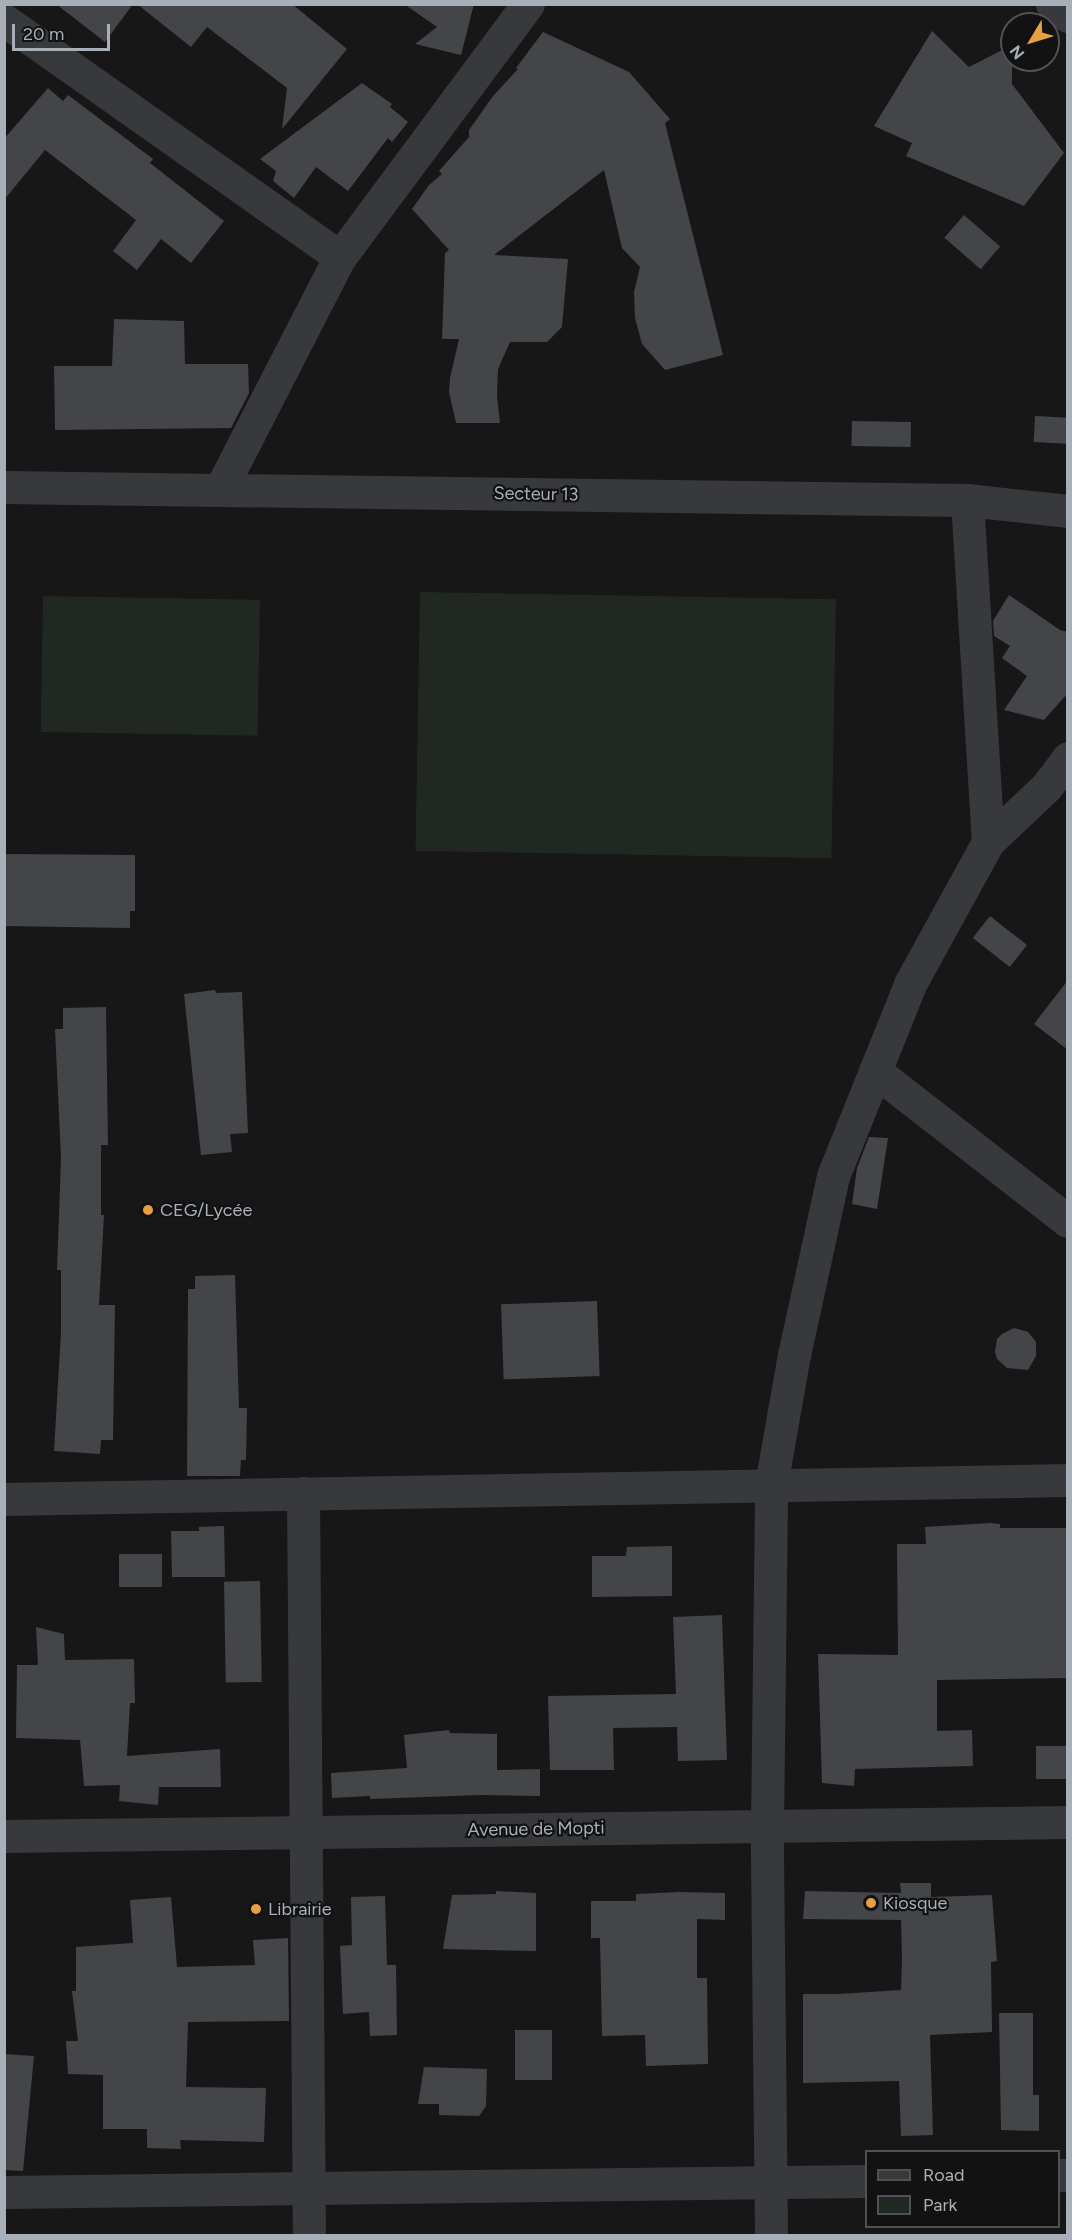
<!DOCTYPE html>
<meta charset="utf-8">
<style>
body{margin:0}
#map{position:relative;width:1072px;height:2240px;overflow:hidden;background:#171718;font-family:Figtree,sans-serif}
div>[style]{position:absolute}
[style*='--x']{left:calc(var(--x)*1px);top:calc(var(--y)*1px);width:calc(var(--w)*1px);rotate:calc(var(--a)*1deg)}
.green>*{inset:0;background:#212821;transform-origin:0 0}
.building>*{inset:0;background:#434548;transform-origin:0 0}
.minor>*{height:33px;margin:-16.5px;padding:0 16.5px;transform-origin:16.5px;border-radius:16.5px;background:#38393d}
.dots>*{width:16px;height:16px;translate:-50% -50%;box-sizing:border-box;border:3px solid #121213;border-radius:50%}
span{translate:-50% -50%;white-space:nowrap;text-align:center;line-height:1.15;-webkit-text-stroke:4.5px #121213;paint-order:stroke}
.street-label{font-size:18px;color:#a9afb7}
.poi-label{font-size:18px;color:#a9afb7}
.left{translate:0 -50%;text-align:left}
.frame{position:absolute;inset:0;border:6px solid #a9afb7;pointer-events:none}
.legend{position:absolute;left:865px;top:2150px;width:195px;height:78px;box-sizing:border-box;background:#121213;border:2px solid #4e5155;margin:0;padding:8px 10px;list-style:none;font-size:18px;color:#a9afb7}
.legend li{display:flex;align-items:center;gap:12px;height:30px}
.legend b{width:30px;border:2px solid #4e5155}
.north{position:absolute;left:1000px;top:12px;width:60px;height:60px;box-sizing:border-box;background:#121213;border:2px solid #4e5155;border-radius:50%;rotate:232deg;font-size:16px;font-weight:700;line-height:24px;text-align:center;color:#a9afb7}
.north::after{content:'';display:block;margin:auto;width:21px;height:27px;background:#e5a041;clip-path:polygon(50% 0,100% 100%,50% 72%,0 100%)}
.scale{position:absolute;left:12px;top:24px;width:98px;height:27px;box-sizing:border-box;border:3px solid #a9afb7;border-top:0;padding-left:8px;font-size:18px;line-height:21px;white-space:nowrap;color:#a9afb7;-webkit-text-stroke:4px #121213;paint-order:stroke}
</style>
<div id="map">
<div class="green">
<i style="left:420px;top:592px;width:416px;height:259px;rotate:1deg"></i>
<i style="left:43px;top:596px;width:217px;height:136px;rotate:1deg"></i>
</div>
<div class="building">
<i style="clip-path:polygon(56px 4px,133px 4px,105px 42px)"></i>
<i style="clip-path:polygon(137px 4px,292px 4px,347px 49px,282px 129px,287px 88px,207px 27px,191px 47px)"></i>
<i style="clip-path:polygon(404px 4px,474px 4px,461px 55px,415px 44px,437px 27px)"></i>
<i style="clip-path:polygon(932px 31px,969px 67px,1012px 45px,1012px 84px,1064px 153px,1024px 206px,906px 156px,912px 143px,874px 126px)"></i>
<i style="clip-path:polygon(543px 32px,629px 72px,670px 119px,665px 123px,723px 355px,665px 370px,642px 344px,635px 318px,634px 292px,640px 267px,622px 248px,604px 170px,494px 255px,568px 259px,562px 327px,547px 342px,510px 342px,498px 369px,497px 396px,500px 423px,456px 423px,449px 392px,450px 378px,459px 339px,442px 339px,445px 253px,449px 250px,412px 209px,429px 185px,442px 174px,439px 171px,469px 137px,469px 130px,493px 96px,518px 69px,516px 68px)"></i>
<i style="clip-path:polygon(362px 83px,392px 104px,390px 107px,408px 122px,392px 142px,388px 138px,348px 191px,316px 167px,294px 198px,273px 181px,276px 171px,260px 159px)"></i>
<i style="clip-path:polygon(48px 88px,63px 101px,68px 95px,153px 159px,150px 163px,224px 221px,191px 263px,161px 239px,137px 270px,113px 251px,136px 220px,45px 150px,4px 200px,4px 139px)"></i>
<i style="left:964px;top:215px;width:48px;height:30px;rotate:41deg"></i>
<i style="clip-path:polygon(114px 319px,184px 321px,185px 364px,248px 364px,249px 393px,231px 428px,55px 430px,54px 366px,112px 366px)"></i>
<i style="left:1035px;top:416px;width:33px;height:26px;rotate:3deg"></i>
<i style="left:852px;top:421px;width:59px;height:25px;rotate:1deg"></i>
<i style="clip-path:polygon(1009px 595px,1060px 630px,1068px 632px,1068px 693px,1044px 720px,1004px 710px,1027px 676px,1002px 658px,1010px 646px,994px 636px,993px 621px)"></i>
<i style="clip-path:polygon(4px 854px,135px 855px,135px 911px,130px 911px,130px 928px,4px 926px)"></i>
<i style="left:990px;top:916px;width:47px;height:28px;rotate:38deg"></i>
<i style="clip-path:polygon(1068px 980px,1068px 1050px,1034px 1024px)"></i>
<i style="clip-path:polygon(215px 990px,216px 993px,242px 992px,248px 1133px,230px 1134px,232px 1152px,201px 1155px,184px 994px)"></i>
<i style="clip-path:polygon(106px 1007px,108px 1145px,101px 1145px,101px 1215px,104px 1215px,99px 1305px,115px 1305px,113px 1440px,101px 1440px,100px 1454px,54px 1451px,61px 1332px,61px 1270px,57px 1270px,61px 1158px,55px 1029px,63px 1029px,63px 1008px)"></i>
<i style="clip-path:polygon(869px 1137px,888px 1138px,877px 1209px,852px 1204px,857px 1168px)"></i>
<i style="clip-path:polygon(235px 1275px,239px 1408px,247px 1408px,246px 1460px,241px 1460px,240px 1476px,187px 1476px,188px 1289px,195px 1289px,195px 1276px)"></i>
<i style="left:597px;top:1301px;width:75px;height:96px;rotate:88deg"></i>
<i style="clip-path:polygon(1014px 1328px,1028px 1332px,1036px 1342px,1036px 1356px,1028px 1370px,1007px 1368px,997px 1359px,995px 1352px,997px 1339px,1002px 1334px)"></i>
<i style="clip-path:polygon(991px 1523px,1000px 1524px,1000px 1528px,1068px 1528px,1068px 1678px,937px 1680px,937px 1731px,972px 1730px,973px 1766px,855px 1769px,854px 1786px,822px 1783px,818px 1654px,898px 1655px,897px 1544px,926px 1544px,925px 1527px)"></i>
<i style="clip-path:polygon(224px 1526px,225px 1577px,172px 1577px,171px 1531px,199px 1531px,199px 1527px)"></i>
<i style="clip-path:polygon(672px 1546px,672px 1596px,592px 1597px,592px 1556px,626px 1556px,627px 1547px)"></i>
<i style="left:119px;top:1554px;width:43px;height:33px"></i>
<i style="left:260px;top:1581px;width:101px;height:36px;rotate:89deg"></i>
<i style="clip-path:polygon(722px 1615px,727px 1760px,678px 1761px,677px 1727px,613px 1728px,614px 1770px,550px 1770px,548px 1696px,676px 1694px,673px 1617px)"></i>
<i style="clip-path:polygon(36px 1627px,64px 1634px,65px 1660px,134px 1659px,135px 1703px,130px 1703px,127px 1756px,220px 1749px,221px 1787px,159px 1787px,158px 1805px,119px 1801px,120px 1785px,84px 1786px,80px 1740px,16px 1738px,17px 1665px,38px 1665px)"></i>
<i style="clip-path:polygon(449px 1730px,450px 1733px,497px 1734px,497px 1770px,540px 1769px,540px 1796px,481px 1795px,370px 1799px,370px 1796px,332px 1798px,331px 1773px,407px 1768px,404px 1735px)"></i>
<i style="left:1036px;top:1746px;width:32px;height:33px"></i>
<i style="clip-path:polygon(900px 1883px,931px 1883px,931px 1897px,992px 1895px,997px 1961px,991px 1962px,992px 2032px,930px 2035px,933px 2135px,901px 2136px,899px 2081px,803px 2083px,803px 1994px,839px 1994px,901px 1990px,902px 1958px,901px 1920px,803px 1919px,805px 1891px,901px 1893px)"></i>
<i style="clip-path:polygon(496px 1891px,536px 1893px,536px 1951px,443px 1949px,452px 1895px,496px 1894px)"></i>
<i style="clip-path:polygon(679px 1892px,725px 1893px,725px 1920px,697px 1919px,697px 1978px,707px 1978px,708px 2064px,646px 2066px,645px 2035px,602px 2036px,600px 1938px,591px 1938px,591px 1901px,636px 1901px,636px 1894px)"></i>
<i style="clip-path:polygon(385px 1896px,387px 1965px,396px 1965px,397px 2035px,370px 2036px,369px 2012px,343px 2014px,340px 1946px,352px 1945px,351px 1897px)"></i>
<i style="clip-path:polygon(171px 1897px,177px 1967px,255px 1965px,253px 1940px,288px 1938px,289px 2021px,188px 2022px,186px 2087px,266px 2088px,264px 2142px,180px 2140px,181px 2149px,147px 2148px,147px 2129px,103px 2129px,103px 2075px,68px 2074px,66px 2041px,78px 2041px,72px 1991px,76px 1991px,76px 1947px,133px 1943px,130px 1900px)"></i>
<i style="clip-path:polygon(999px 2013px,1033px 2013px,1033px 2095px,1039px 2095px,1039px 2131px,1001px 2130px)"></i>
<i style="left:552px;top:2030px;width:50px;height:37px;rotate:90deg"></i>
<i style="clip-path:polygon(4px 2054px,34px 2056px,23px 2171px,4px 2170px)"></i>
<i style="clip-path:polygon(424px 2067px,487px 2069px,486px 2106px,479px 2116px,439px 2115px,439px 2104px,418px 2104px)"></i>
</div>
<div class="minor">
<i style="--x:1052;--y:4;--w:20;--a:37"></i>
<i style="--x:4;--y:20;--w:411;--a:35.2"></i>
<i style="--x:4;--y:487;--w:963;--a:0.77"></i>
<i style="--x:967;--y:500;--w:102;--a:6.2"></i>
<i style="--x:220;--y:490;--w:262;--a:-62.8"></i>
<i style="--x:340;--y:257;--w:315;--a:-53.4"></i>
<i style="--x:967;--y:500;--w:343;--a:86.5"></i>
<i style="--x:875;--y:1071;--w:244;--a:37.9"></i>
<i style="--x:303;--y:1493;--w:743;--a:89.54"></i>
<i style="--x:4;--y:1499;--w:1064;--a:-1.02"></i>
<i style="--x:4;--y:1836;--w:1064;--a:-0.75"></i>
<i style="--x:1058;--y:2175;--w:10;--a:0"></i>
<i style="--x:4;--y:2192;--w:862;--a:-0.73"></i>
<i style="--x:771;--y:2236;--w:410;--a:-90.6"></i>
<i style="--x:767;--y:1826;--w:341;--a:-89.3"></i>
<i style="--x:771;--y:1485;--w:132;--a:-80"></i>
<i style="--x:794;--y:1355;--w:183;--a:-77.7"></i>
<i style="--x:833;--y:1176;--w:207;--a:-68.1"></i>
<i style="--x:910;--y:984;--w:162;--a:-61.2"></i>
<i style="--x:988;--y:842;--w:81;--a:-43.5"></i>
<i style="--x:1047;--y:786;--w:35;--a:-53"></i>
</div>
<div class="dots">
<i style="left:148px;top:1210px;background:#e5a041"></i>
<i style="left:871px;top:1903px;background:#e5a041"></i>
<i style="left:256px;top:1909px;background:#e5a041"></i>
</div>
<div class="street-label">
<span style="left:536px;top:494px;rotate:1deg">Secteur 13</span>
<span style="left:536px;top:1829px;rotate:-1deg">Avenue de Mopti</span>
</div>
<div class="poi-label">
<span class="left" style="left:160px;top:1210px">CEG/Lycée</span>
<span class="left" style="left:883px;top:1903px">Kiosque</span>
<span class="left" style="left:268px;top:1909px">Librairie</span>
</div>
<div class="frame"></div>
<ul class="legend">
<li><b style="height:8px;background:#38393d"></b>Road</li>
<li><b style="height:16px;background:#212821"></b>Park</li>
</ul>
<div class="north">N</div>
<div class="scale">20 m</div>
</div>
